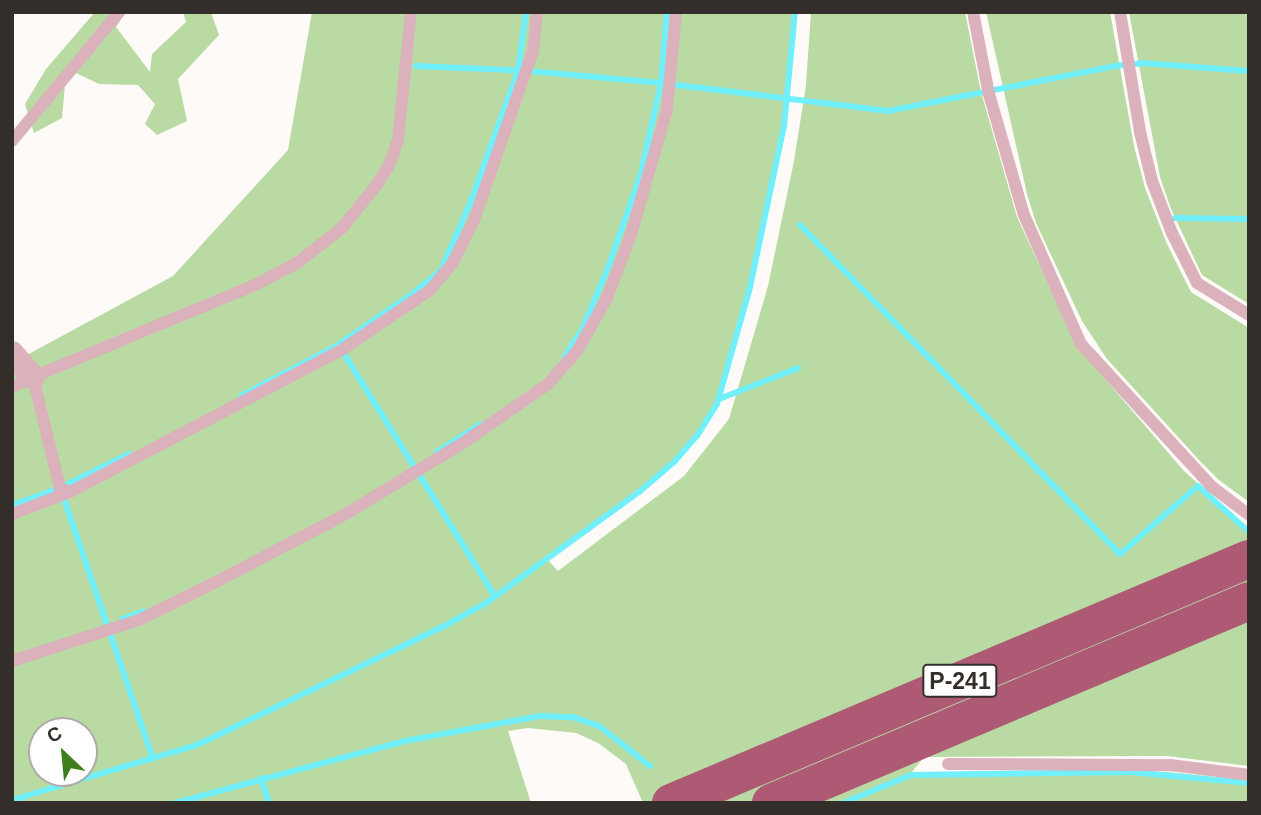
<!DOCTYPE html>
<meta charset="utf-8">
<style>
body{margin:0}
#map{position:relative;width:1261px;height:815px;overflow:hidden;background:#fdfaf8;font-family:Arial,sans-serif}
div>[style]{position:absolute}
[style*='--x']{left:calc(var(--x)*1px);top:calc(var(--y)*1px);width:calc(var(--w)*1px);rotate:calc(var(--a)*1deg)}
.green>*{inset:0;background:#b9daa2}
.stream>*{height:6px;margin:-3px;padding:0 3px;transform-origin:3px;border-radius:3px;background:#71f0fb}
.lane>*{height:12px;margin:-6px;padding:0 6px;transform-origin:6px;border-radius:6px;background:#dbb1bc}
.street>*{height:24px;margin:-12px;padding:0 12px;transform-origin:12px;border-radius:12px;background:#dbb1bc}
.highway>*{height:38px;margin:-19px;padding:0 19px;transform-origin:19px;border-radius:19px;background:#ae5a75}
span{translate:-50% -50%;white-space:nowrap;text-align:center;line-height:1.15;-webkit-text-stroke:5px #fff;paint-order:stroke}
.shield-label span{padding:2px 5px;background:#fff;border:2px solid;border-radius:5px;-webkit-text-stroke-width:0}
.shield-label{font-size:23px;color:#342e2a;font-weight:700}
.frame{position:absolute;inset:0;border:14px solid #342e2a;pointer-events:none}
.north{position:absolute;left:28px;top:717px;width:70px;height:70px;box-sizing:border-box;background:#fff;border:2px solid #aeabaa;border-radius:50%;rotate:334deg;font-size:19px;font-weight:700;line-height:28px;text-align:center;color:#342e2a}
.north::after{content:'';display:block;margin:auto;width:24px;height:32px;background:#3f7e1d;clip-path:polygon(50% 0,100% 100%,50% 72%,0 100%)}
</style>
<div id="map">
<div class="green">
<i style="clip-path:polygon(95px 12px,126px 12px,116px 27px,150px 72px,152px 54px,186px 22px,183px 12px,211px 12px,219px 35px,178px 79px,187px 121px,157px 135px,145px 124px,155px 104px,138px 85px,99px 84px,76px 73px,65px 84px,62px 118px,34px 133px,25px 104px,46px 69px)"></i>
<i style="clip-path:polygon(evenodd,312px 12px,797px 12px,785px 127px,751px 286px,719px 405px,698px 437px,675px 463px,548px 560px,558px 571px,684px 476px,729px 419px,768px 286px,794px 161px,806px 85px,811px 12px,965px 12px,981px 92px,1017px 217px,1077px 346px,1183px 470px,1249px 530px,1249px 766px,1167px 756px,924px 757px,911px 773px,1167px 772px,1249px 781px,1249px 803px,643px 803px,626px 764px,598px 743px,576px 733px,528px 728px,508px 731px,531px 803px,12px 803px,12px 363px,173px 276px,288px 150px,312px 12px,42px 731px,84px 731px,84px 773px,42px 773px,42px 731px)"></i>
<i style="clip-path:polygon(986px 12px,1110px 12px,1134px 146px,1145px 188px,1167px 244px,1191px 292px,1249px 328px,1249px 502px,1219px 480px,1200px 461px,1107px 359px,1082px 321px,1036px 223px,1027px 194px)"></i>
<i style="clip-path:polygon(1129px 12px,1249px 12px,1249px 304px,1202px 275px,1171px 209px,1160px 177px)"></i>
</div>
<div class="stream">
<i style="--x:416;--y:66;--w:113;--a:2.5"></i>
<i style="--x:529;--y:71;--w:133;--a:5.2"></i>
<i style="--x:661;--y:83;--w:229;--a:7"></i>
<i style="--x:888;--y:111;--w:231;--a:-11.2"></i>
<i style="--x:1115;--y:66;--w:27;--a:-6"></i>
<i style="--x:1142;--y:63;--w:107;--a:4.3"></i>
<i style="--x:1175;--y:218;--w:74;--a:0.8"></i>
<i style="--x:800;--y:225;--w:459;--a:45.8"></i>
<i style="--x:1120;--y:554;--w:103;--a:-41.1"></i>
<i style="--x:1198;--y:486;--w:69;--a:42"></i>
<i style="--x:341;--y:349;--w:291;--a:58.1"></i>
<i style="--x:565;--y:356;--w:31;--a:-57"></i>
<i style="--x:582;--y:330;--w:70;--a:-67.4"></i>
<i style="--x:609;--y:265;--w:97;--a:-70.8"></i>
<i style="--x:641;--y:173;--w:92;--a:-77.5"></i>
<i style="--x:661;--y:83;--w:71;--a:-85.2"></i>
<i style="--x:241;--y:396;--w:110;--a:-27.7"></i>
<i style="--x:338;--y:345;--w:88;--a:-34.4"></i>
<i style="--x:411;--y:295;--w:39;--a:-40"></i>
<i style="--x:441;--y:270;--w:75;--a:-66.5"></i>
<i style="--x:471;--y:201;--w:138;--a:-70.1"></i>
<i style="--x:518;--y:71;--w:60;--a:-82.3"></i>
<i style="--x:719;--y:399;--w:85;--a:-21.4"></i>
<i style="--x:437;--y:452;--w:52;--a:-32.5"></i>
<i style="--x:62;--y:493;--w:281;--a:71.1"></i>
<i style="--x:12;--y:505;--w:51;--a:-19.5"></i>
<i style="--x:60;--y:488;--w:77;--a:-26.2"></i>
<i style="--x:122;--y:619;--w:24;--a:-19"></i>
<i style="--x:261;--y:778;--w:26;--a:72"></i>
<i style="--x:12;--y:800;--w:193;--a:-16.6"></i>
<i style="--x:197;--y:745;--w:279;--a:-25.7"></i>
<i style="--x:448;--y:624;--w:43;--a:-28.9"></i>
<i style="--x:486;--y:603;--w:189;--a:-36"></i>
<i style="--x:639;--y:492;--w:46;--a:-40.6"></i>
<i style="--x:674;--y:462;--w:35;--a:-49"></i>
<i style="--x:697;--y:436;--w:38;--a:-58"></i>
<i style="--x:717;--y:404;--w:122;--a:-74.2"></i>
<i style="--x:750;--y:287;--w:165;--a:-78.1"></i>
<i style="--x:784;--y:126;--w:115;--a:-84.5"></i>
<i style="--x:175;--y:803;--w:238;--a:-15.1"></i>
<i style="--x:405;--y:741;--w:137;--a:-10.5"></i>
<i style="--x:540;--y:716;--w:33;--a:2"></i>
<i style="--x:573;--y:717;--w:28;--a:19"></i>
<i style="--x:599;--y:726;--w:65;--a:38.1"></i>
<i style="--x:843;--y:803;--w:74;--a:-22.4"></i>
<i style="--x:911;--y:775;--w:219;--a:-0.8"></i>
<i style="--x:1130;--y:772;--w:120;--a:5.3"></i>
</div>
<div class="lane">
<i style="--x:973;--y:12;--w:84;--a:79"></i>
<i style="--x:989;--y:94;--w:126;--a:73.9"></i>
<i style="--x:1024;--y:215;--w:141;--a:66.2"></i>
<i style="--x:1081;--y:344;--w:193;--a:47.5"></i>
<i style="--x:1211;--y:486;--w:48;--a:37.3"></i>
<i style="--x:1120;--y:12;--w:122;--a:80.5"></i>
<i style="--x:1140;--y:132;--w:50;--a:76.2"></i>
<i style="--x:1152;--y:181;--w:56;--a:69"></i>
<i style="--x:1172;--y:233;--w:56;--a:63.4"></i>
<i style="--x:1197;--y:283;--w:61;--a:31.6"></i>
<i style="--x:12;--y:141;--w:168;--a:-50.3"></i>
<i style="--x:12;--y:387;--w:23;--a:-25"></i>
<i style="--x:70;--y:492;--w:11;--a:-158"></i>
<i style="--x:60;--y:488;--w:114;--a:-103.7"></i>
<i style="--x:33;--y:377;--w:243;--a:-22.5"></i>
<i style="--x:257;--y:284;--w:45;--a:-27.7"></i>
<i style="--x:297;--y:263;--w:57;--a:-37.9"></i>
<i style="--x:342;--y:228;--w:58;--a:-51.3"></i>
<i style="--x:378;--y:183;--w:23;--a:-59"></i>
<i style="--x:390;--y:163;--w:24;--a:-71"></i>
<i style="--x:398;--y:140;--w:129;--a:-84.2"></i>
<i style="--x:12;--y:514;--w:62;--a:-20.8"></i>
<i style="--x:70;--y:492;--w:308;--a:-27.6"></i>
<i style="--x:343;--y:349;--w:105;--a:-34.1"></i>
<i style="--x:430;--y:290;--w:34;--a:-50"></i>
<i style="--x:452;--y:264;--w:49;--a:-63.4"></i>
<i style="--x:474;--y:220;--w:179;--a:-70.8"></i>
<i style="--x:533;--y:51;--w:39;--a:-84"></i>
<i style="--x:12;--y:661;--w:133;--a:-17.9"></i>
<i style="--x:139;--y:620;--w:84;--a:-26.3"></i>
<i style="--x:214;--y:583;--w:149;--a:-27.6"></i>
<i style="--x:346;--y:514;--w:137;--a:-31.3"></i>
<i style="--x:463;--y:443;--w:103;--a:-34.8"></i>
<i style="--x:548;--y:384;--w:44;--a:-48.7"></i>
<i style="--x:577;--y:351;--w:61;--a:-60.5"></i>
<i style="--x:607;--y:298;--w:68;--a:-69.4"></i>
<i style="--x:631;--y:234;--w:130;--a:-73.9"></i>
<i style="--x:667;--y:109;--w:97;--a:-84.7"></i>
<i style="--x:948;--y:764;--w:222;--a:0.3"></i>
<i style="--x:1170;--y:765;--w:80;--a:7.2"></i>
</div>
<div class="street">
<i style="--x:12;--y:353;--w:32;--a:49"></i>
</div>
<div class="highway">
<i style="--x:671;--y:803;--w:627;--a:-22.89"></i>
<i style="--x:771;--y:803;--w:519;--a:-22.91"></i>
</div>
<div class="shield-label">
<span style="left:960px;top:681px">Р-241</span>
</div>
<div class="frame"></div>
<div class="north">С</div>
</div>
